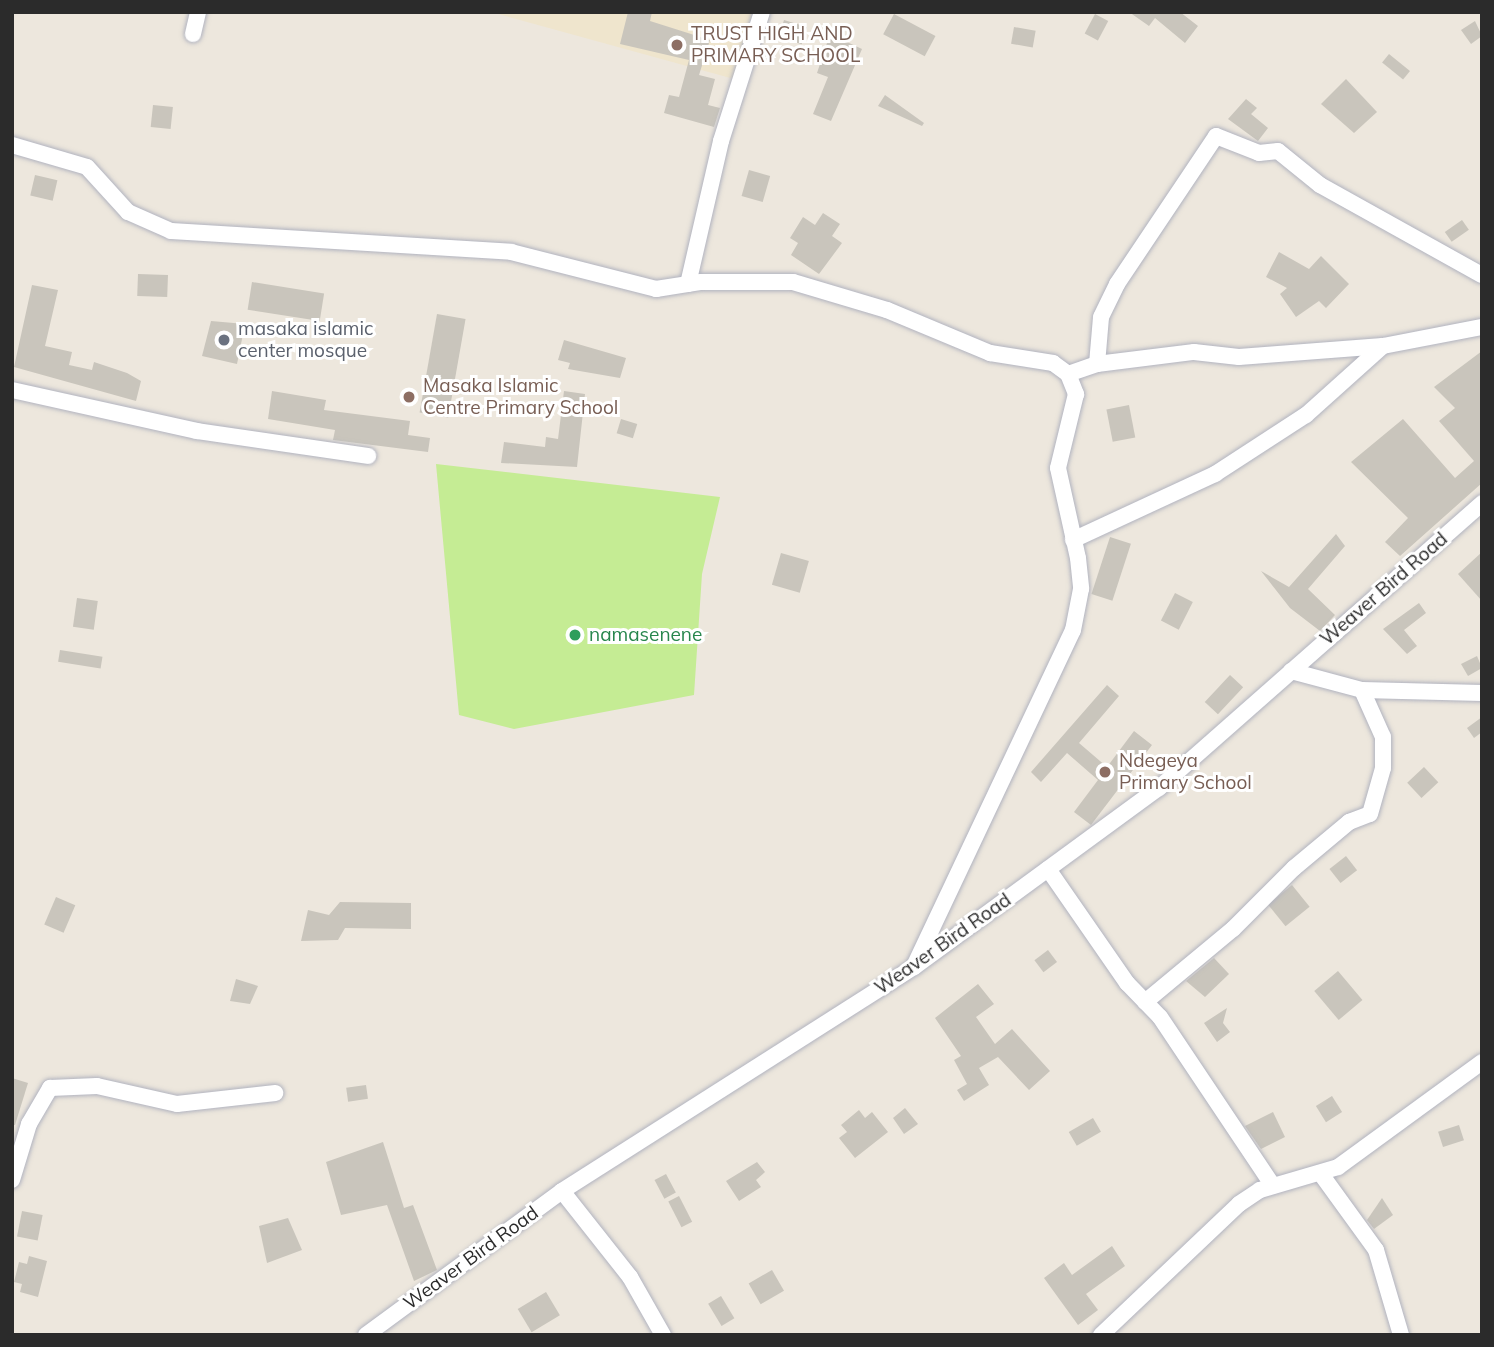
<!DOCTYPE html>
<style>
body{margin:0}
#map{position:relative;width:1494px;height:1347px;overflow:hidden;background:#ede7dd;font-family:Mulish,sans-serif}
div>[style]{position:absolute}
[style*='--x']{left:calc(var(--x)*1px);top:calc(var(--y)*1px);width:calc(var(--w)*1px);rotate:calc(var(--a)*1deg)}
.education>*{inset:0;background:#efe5cd}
.pitch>*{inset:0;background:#c5ec94}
.building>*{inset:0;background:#c9c5bc;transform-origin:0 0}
.roads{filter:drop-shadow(0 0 2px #b1b3bf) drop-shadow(0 0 2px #b1b3bf)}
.minor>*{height:16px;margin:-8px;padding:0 8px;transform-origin:8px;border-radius:8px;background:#fff}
.dots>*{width:19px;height:19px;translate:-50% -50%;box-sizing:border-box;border:4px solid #fff;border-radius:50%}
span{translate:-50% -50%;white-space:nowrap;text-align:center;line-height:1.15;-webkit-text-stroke:6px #fff;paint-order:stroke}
.education-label{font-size:19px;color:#785e54}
.left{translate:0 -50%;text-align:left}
.worship-label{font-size:19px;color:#5b616d}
.street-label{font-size:19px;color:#2b2b2b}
.leisure-label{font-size:19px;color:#27864d}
.frame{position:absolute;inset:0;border:14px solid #2b2b2b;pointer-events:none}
</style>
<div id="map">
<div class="education">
<i style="clip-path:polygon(491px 12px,752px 12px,734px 79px)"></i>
</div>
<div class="pitch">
<i style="clip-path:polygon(436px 464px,720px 497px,702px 574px,694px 695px,514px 729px,459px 715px)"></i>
</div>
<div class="building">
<i style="clip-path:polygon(628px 12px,652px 12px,650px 21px,710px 40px,699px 75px,715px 79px,708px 105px,720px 108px,714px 127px,664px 113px,669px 95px,679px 97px,689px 60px,620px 44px)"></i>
<i style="clip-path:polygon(1129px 12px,1180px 12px,1198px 26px,1185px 43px,1155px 18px,1149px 26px)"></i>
<i style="left:894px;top:14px;width:47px;height:23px;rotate:28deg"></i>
<i style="left:1095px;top:14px;width:15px;height:22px;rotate:28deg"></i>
<i style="left:784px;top:20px;width:24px;height:18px;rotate:17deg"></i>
<i style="clip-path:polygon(1475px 21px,1482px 36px,1471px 44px,1461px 30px)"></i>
<i style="left:1014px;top:27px;width:22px;height:17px;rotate:10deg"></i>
<i style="clip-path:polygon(830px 34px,862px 49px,831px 121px,813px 114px,828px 77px,817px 73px)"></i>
<i style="left:1389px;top:54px;width:27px;height:11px;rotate:39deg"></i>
<i style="clip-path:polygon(1346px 79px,1377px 112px,1354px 133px,1321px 104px)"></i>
<i style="clip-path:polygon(885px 95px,924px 123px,922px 126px,878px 106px)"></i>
<i style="clip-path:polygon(1246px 99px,1257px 108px,1251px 114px,1268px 128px,1258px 141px,1228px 119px)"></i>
<i style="left:153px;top:105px;width:20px;height:22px;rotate:6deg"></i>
<i style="left:749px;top:170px;width:22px;height:27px;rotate:16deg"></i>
<i style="left:35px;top:175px;width:23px;height:21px;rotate:13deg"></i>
<i style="clip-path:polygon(823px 213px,840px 224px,832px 236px,842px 243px,819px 274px,791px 255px,798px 243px,790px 238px,803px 217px,815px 225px)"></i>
<i style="left:1462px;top:220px;width:12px;height:21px;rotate:55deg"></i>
<i style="clip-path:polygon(1279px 252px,1309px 269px,1321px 256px,1349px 284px,1326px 308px,1319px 301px,1296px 317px,1280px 294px,1287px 288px,1266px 277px)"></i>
<i style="left:138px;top:274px;width:30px;height:22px;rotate:2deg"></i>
<i style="left:252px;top:282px;width:73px;height:28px;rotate:9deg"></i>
<i style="clip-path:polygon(32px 285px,58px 290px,45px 346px,72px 352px,69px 365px,92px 370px,94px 362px,127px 373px,141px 381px,136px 401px,14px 367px)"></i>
<i style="left:437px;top:314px;width:29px;height:100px;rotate:10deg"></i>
<i style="clip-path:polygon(211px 321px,245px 324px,237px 364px,202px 356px)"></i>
<i style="clip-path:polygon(564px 340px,626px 358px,620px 378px,568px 369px,570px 363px,558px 360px)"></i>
<i style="clip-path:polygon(1482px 351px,1482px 483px,1400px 556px,1385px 542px,1408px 518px,1351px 462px,1403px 419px,1455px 478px,1474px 461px,1439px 421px,1455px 408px,1434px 387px)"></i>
<i style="clip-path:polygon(272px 391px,326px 400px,324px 410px,410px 421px,408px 435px,430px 438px,428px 452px,333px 440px,335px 430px,268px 419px)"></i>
<i style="clip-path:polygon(564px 391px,585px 394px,577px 467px,501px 463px,504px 442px,545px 447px,546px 437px,558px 439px)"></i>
<i style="left:1129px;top:405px;width:33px;height:23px;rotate:79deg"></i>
<i style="left:621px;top:419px;width:17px;height:15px;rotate:17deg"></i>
<i style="clip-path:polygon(1336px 534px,1345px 546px,1308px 589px,1335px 615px,1320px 631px,1290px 608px,1261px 571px,1289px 587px)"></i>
<i style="left:1110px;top:537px;width:22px;height:60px;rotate:18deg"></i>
<i style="clip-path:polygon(1482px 552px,1482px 601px,1458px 574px)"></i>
<i style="left:781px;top:553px;width:29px;height:33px;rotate:16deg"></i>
<i style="left:1175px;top:593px;width:20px;height:31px;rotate:27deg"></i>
<i style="left:77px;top:598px;width:21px;height:29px;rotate:8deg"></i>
<i style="clip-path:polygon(1419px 603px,1426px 613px,1404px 630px,1417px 646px,1407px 654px,1383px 629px)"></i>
<i style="left:60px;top:650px;width:43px;height:12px;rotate:9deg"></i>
<i style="clip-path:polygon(1477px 656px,1482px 668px,1468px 676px,1461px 664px)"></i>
<i style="left:1230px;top:675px;width:18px;height:37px;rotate:43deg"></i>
<i style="clip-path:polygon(1107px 685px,1119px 696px,1079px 743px,1107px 767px,1134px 731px,1152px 745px,1091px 825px,1074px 812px,1098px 780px,1067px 753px,1041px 782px,1031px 772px)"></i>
<i style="clip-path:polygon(1482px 717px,1482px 732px,1474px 738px,1467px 728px)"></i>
<i style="left:1424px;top:767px;width:21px;height:23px;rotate:47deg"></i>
<i style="left:1346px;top:856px;width:18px;height:21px;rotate:52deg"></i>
<i style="left:1292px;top:885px;width:28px;height:31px;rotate:51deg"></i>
<i style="left:56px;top:897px;width:21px;height:30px;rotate:23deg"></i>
<i style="clip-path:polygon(340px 902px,411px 903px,411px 929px,345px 928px,338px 940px,301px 941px,308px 910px,329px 915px)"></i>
<i style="left:1048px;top:950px;width:15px;height:17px;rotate:53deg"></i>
<i style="clip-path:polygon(1214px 958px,1229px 974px,1205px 997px,1186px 981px)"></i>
<i style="left:1338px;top:971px;width:38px;height:31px;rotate:50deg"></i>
<i style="clip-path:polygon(236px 979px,258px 986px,250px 1004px,230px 1001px)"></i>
<i style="clip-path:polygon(978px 984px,994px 1004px,976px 1017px,995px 1044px,1012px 1029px,1050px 1071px,1029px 1090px,998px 1057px,979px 1068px,989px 1085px,964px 1101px,957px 1090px,967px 1084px,954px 1060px,961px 1056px,935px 1018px)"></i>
<i style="clip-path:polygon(1227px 1008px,1223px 1023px,1230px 1032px,1217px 1042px,1204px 1023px)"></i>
<i style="clip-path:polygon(12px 1078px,28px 1083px,15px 1125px,12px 1125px)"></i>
<i style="left:366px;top:1085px;width:14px;height:20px;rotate:82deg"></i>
<i style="left:1332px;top:1096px;width:19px;height:19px;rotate:58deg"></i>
<i style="clip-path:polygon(905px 1108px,918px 1124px,904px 1134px,893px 1118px)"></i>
<i style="clip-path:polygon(859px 1110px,865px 1118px,872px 1112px,888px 1132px,855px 1158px,839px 1138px,847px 1132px,841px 1125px)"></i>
<i style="clip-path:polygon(1273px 1112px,1285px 1137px,1261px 1149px,1245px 1126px)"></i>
<i style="left:1093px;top:1118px;width:16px;height:28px;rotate:60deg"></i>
<i style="left:1459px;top:1125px;width:16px;height:22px;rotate:72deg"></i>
<i style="clip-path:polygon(383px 1142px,404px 1208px,413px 1205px,437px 1270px,414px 1281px,387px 1205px,341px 1215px,326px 1162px)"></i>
<i style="clip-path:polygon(757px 1162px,765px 1172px,756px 1180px,761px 1187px,739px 1201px,726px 1181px)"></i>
<i style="left:666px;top:1174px;width:21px;height:13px;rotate:62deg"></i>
<i style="left:679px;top:1196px;width:29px;height:12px;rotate:63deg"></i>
<i style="clip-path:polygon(1382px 1198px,1393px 1215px,1374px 1229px,1367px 1220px)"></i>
<i style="left:22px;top:1211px;width:21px;height:26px;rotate:11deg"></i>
<i style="clip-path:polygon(288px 1218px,302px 1250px,267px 1263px,259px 1226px)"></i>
<i style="clip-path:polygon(1112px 1246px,1125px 1266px,1086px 1294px,1098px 1310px,1078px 1325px,1044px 1278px,1064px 1263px,1072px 1275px)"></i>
<i style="clip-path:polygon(29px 1256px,47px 1261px,38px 1297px,20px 1292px,22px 1284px,14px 1282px,19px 1262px,27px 1264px)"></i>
<i style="left:772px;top:1270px;width:24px;height:27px;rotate:60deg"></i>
<i style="left:546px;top:1292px;width:27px;height:33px;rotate:59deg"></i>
<i style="left:721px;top:1296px;width:26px;height:15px;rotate:59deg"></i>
</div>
<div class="roads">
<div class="minor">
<i style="--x:193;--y:34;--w:23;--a:-77"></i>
<i style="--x:12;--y:145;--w:78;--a:16.3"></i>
<i style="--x:87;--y:167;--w:61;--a:47.7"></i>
<i style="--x:128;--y:212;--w:47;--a:23.8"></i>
<i style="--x:171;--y:231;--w:341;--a:3.5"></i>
<i style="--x:511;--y:252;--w:150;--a:14.3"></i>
<i style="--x:656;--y:289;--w:46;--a:-8.8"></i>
<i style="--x:701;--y:282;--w:92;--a:0"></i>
<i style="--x:793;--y:282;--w:98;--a:16.6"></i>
<i style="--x:887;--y:310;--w:112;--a:22.7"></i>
<i style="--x:990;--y:353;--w:64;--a:9"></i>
<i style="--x:1053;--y:363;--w:19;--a:36"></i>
<i style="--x:1068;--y:374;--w:22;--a:68"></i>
<i style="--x:1076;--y:394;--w:76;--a:103.7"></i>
<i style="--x:1058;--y:468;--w:92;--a:77.5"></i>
<i style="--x:1078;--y:558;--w:31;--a:84"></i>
<i style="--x:1081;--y:589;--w:42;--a:101"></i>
<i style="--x:1073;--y:630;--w:373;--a:115.3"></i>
<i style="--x:688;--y:284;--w:147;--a:-77"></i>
<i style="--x:721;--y:141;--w:135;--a:-72.4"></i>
<i style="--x:1097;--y:364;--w:47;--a:-85.1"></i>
<i style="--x:1101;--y:317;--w:37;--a:-64"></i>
<i style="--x:1117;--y:284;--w:178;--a:-56.2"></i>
<i style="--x:1216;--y:136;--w:46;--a:21.6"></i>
<i style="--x:1259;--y:153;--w:19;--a:-6"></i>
<i style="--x:1278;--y:151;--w:54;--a:39"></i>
<i style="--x:1320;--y:185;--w:185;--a:29.1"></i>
<i style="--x:1068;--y:374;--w:31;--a:-19"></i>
<i style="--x:1097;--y:364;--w:98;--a:-7.1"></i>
<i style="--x:1194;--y:352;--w:45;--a:6.3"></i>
<i style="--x:1239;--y:357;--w:144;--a:-4.4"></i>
<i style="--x:1383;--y:346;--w:101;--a:-10.9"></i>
<i style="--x:12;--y:390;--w:189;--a:12.5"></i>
<i style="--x:197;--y:431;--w:173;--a:8.3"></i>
<i style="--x:1073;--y:540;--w:157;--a:-24.9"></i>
<i style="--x:1215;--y:474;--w:108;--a:-33"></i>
<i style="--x:1306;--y:415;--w:103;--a:-41.9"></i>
<i style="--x:1291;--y:671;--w:73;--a:15"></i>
<i style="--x:1362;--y:690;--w:120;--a:1.4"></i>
<i style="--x:1048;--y:869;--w:139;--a:55.3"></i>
<i style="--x:1127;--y:983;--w:47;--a:45.9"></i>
<i style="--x:1160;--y:1017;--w:203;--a:56.2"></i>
<i style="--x:1145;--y:1002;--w:114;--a:-39.7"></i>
<i style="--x:1233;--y:929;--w:86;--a:-45"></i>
<i style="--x:1294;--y:868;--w:72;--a:-39.9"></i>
<i style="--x:1349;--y:822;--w:22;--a:-21"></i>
<i style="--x:1370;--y:814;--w:48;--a:-74.2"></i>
<i style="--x:1383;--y:768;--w:31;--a:-90"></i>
<i style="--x:1383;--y:737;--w:51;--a:-114.1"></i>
<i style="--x:1321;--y:1174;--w:94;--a:54.1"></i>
<i style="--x:1376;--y:1250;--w:89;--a:73.6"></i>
<i style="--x:12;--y:1180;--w:59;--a:-73.1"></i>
<i style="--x:29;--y:1124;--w:42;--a:-59.7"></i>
<i style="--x:50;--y:1088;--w:47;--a:-2.4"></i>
<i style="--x:97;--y:1086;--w:82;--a:12.7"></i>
<i style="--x:177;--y:1104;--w:99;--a:-6.4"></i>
<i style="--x:562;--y:1191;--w:110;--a:51.7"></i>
<i style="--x:630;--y:1277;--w:67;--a:60.4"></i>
<i style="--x:366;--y:1335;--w:243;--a:-36.3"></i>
<i style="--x:562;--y:1191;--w:417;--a:-32.5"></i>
<i style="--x:914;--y:967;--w:303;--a:-36.2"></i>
<i style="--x:1159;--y:788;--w:431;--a:-41.4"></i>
<i style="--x:1101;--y:1335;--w:190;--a:-43.5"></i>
<i style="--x:1239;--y:1204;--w:25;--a:-34"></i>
<i style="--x:1260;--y:1190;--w:81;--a:-16.4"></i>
<i style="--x:1338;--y:1167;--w:178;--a:-36.1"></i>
</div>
</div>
<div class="dots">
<i style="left:677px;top:45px;background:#8d6e63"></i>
<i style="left:224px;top:340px;background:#6b7280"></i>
<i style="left:409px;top:397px;background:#8d6e63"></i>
<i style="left:575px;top:635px;background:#2e9e5b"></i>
<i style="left:1105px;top:772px;background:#8d6e63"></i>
</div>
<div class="education-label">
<span class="left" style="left:691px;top:45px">TRUST HIGH AND<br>PRIMARY SCHOOL</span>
<span class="left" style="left:423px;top:397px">Masaka Islamic<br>Centre Primary School</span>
<span class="left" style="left:1119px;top:772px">Ndegeya<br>Primary School</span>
</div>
<div class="worship-label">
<span class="left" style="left:238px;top:340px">masaka islamic<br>center mosque</span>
</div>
<div class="street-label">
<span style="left:1384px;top:589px;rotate:-41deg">Weaver Bird Road</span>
<span style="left:943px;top:944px;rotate:-35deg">Weaver Bird Road</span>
<span style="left:471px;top:1258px;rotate:-36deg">Weaver Bird Road</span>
</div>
<div class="leisure-label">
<span class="left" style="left:589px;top:635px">namasenene</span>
</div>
<div class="frame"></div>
</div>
